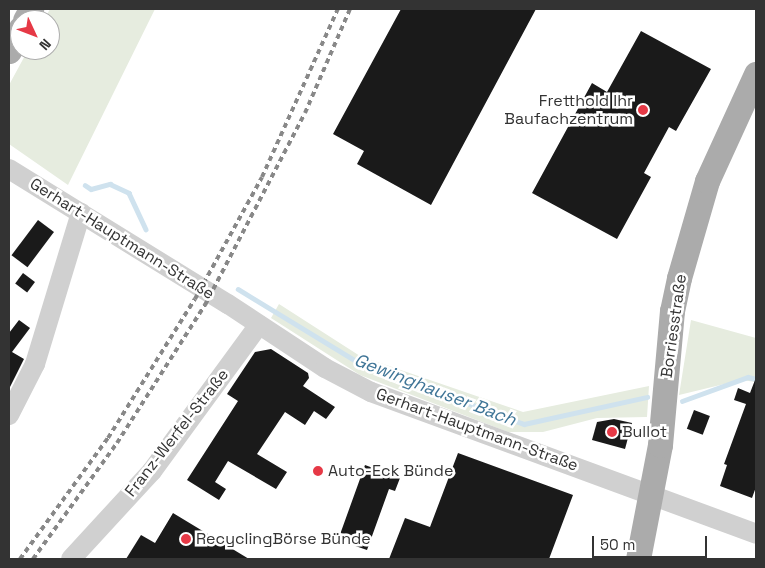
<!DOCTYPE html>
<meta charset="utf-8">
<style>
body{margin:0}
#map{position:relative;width:765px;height:568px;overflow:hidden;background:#fff;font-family:"Space Grotesk",sans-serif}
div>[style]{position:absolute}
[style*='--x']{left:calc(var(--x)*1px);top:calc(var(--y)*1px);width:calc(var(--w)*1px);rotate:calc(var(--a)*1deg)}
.green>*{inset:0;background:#e6ecdf}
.stream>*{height:4.5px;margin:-2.25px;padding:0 2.25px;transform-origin:2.25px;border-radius:2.25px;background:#cfe2ee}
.building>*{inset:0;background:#1a1a1a;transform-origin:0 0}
.minor>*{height:20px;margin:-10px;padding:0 10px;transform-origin:10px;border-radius:10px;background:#d0d0d0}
.major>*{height:25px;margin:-12.5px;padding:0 12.5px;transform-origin:12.5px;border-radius:12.5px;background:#ababab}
.rail>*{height:4px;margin-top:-2px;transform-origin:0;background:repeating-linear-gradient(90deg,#888 0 5px,transparent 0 9px)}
.dots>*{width:14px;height:14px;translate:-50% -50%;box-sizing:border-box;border:2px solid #fff;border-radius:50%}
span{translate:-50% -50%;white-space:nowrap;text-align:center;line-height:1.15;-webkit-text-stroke:5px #fff;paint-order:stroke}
.poi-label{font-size:16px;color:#333}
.right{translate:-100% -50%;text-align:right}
.left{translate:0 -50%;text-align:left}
.street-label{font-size:16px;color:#333}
.water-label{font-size:18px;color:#3f7597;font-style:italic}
.frame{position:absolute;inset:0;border:10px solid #333;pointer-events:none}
.north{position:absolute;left:10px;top:10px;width:50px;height:50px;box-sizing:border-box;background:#fff;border:1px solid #adadad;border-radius:50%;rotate:133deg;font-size:14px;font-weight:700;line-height:20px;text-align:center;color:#333}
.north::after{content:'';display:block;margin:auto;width:18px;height:22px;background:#e63946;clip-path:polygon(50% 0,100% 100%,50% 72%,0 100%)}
.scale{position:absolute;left:592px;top:536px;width:115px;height:22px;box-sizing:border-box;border:2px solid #333;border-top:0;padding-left:6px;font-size:15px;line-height:18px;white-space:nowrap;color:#333;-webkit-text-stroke:4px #fff;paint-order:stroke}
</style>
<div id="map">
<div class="green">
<i style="clip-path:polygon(50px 9px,155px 9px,68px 185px,9px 144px,9px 85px,28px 50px,50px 50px,50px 20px,44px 20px)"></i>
<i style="clip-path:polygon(279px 304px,360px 356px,523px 412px,649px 386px,647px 417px,597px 418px,543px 432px,508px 432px,360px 375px,271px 318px)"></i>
<i style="clip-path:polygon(691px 320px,756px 338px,756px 382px,741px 380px,679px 395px)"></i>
</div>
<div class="stream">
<i style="--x:85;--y:185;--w:7;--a:34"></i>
<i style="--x:91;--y:189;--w:20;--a:-15"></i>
<i style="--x:110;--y:184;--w:21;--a:25"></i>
<i style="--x:129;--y:193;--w:40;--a:65"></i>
<i style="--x:238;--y:289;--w:142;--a:31.4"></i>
<i style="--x:359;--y:363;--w:176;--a:20.3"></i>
<i style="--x:524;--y:424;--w:126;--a:-12.4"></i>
<i style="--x:682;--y:401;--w:70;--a:-20"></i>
<i style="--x:748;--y:377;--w:8;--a:14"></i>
</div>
<div class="building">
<i style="clip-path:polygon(401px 9px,536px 9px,431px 205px,357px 164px,364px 151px,333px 134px)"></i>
<i style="clip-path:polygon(641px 31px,711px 69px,676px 131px,669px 127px,644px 173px,651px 177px,617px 239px,532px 193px,592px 83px,607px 92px)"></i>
<i style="left:38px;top:220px;width:20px;height:44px;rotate:37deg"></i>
<i style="left:23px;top:273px;width:15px;height:13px;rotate:37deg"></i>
<i style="clip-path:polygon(19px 320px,30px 328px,12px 352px,24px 359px,9px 389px,9px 333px)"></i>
<i style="clip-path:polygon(271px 349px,308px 373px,309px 378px,303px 386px,335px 407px,326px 419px,314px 411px,305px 425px,285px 412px,257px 454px,287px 472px,276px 489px,228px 461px,215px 482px,226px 489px,219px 500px,187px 480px,238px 401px,227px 394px,255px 352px)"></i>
<i style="clip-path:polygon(755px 380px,756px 487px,752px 498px,720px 486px,727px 465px,724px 464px,746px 404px,734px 400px,738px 388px,750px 393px)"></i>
<i style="left:694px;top:410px;width:17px;height:20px;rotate:21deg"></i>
<i style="clip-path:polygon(614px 419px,632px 423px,625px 449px,592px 440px,597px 422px)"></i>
<i style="clip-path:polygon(458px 453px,573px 495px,549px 559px,389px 559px,405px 518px,430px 527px)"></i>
<i style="clip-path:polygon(365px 465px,400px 478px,395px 491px,389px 489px,367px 550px,338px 540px)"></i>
<i style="clip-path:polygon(173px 513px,249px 559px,126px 559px,141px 535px,155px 543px)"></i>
</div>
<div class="minor">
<i style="--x:9;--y:169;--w:257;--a:31.7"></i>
<i style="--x:228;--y:304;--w:116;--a:33.4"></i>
<i style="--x:325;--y:368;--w:52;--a:27.6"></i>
<i style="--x:371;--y:392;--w:410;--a:20.2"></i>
<i style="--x:9;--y:415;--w:57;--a:-63"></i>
<i style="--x:35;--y:364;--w:158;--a:-73.1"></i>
<i style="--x:71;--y:559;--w:120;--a:-47.4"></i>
<i style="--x:152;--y:471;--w:181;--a:-53.8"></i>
</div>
<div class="major">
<i style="--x:25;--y:20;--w:13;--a:-61"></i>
<i style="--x:9;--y:51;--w:25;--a:-63"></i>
<i style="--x:638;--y:559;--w:116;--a:-79.1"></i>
<i style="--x:660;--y:445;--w:135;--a:-84.9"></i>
<i style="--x:672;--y:311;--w:34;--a:-78"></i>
<i style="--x:679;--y:278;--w:101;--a:-73.9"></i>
<i style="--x:707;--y:181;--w:118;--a:-65.4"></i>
</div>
<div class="rail">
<i style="--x:20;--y:559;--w:150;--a:-54"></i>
<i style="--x:108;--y:438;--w:164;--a:-58"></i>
<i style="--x:195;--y:299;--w:139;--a:-61.2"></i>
<i style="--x:262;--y:177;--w:184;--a:-65.7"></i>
<i style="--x:33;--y:559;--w:143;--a:-54.1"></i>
<i style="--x:117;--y:443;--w:164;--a:-57.5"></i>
<i style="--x:205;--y:305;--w:216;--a:-62.5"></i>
<i style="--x:305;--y:113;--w:113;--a:-66.6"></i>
</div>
<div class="dots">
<i style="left:643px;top:110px;background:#e63946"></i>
<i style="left:612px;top:432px;background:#e63946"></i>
<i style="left:318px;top:471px;background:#e63946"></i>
<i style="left:186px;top:539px;background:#e63946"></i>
</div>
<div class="poi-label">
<span class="right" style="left:633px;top:110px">Fretthold Ihr<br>Baufachzentrum</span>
<span class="left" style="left:622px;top:432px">Bullot</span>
<span class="left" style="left:328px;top:471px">Auto-Eck Bünde</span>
<span class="left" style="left:196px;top:539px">RecyclingBörse Bünde</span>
</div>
<div class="street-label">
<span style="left:122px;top:239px;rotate:32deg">Gerhart-Hauptmann-Straße</span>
<span style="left:674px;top:326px;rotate:-82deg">Borriesstraße</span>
<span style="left:477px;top:430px;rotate:20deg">Gerhart-Hauptmann-Straße</span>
<span style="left:177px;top:433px;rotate:-52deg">Franz-Werfel-Straße</span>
</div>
<div class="water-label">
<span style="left:435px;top:390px;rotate:21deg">Gewinghauser Bach</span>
</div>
<div class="frame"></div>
<div class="north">N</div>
<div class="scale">50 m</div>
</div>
